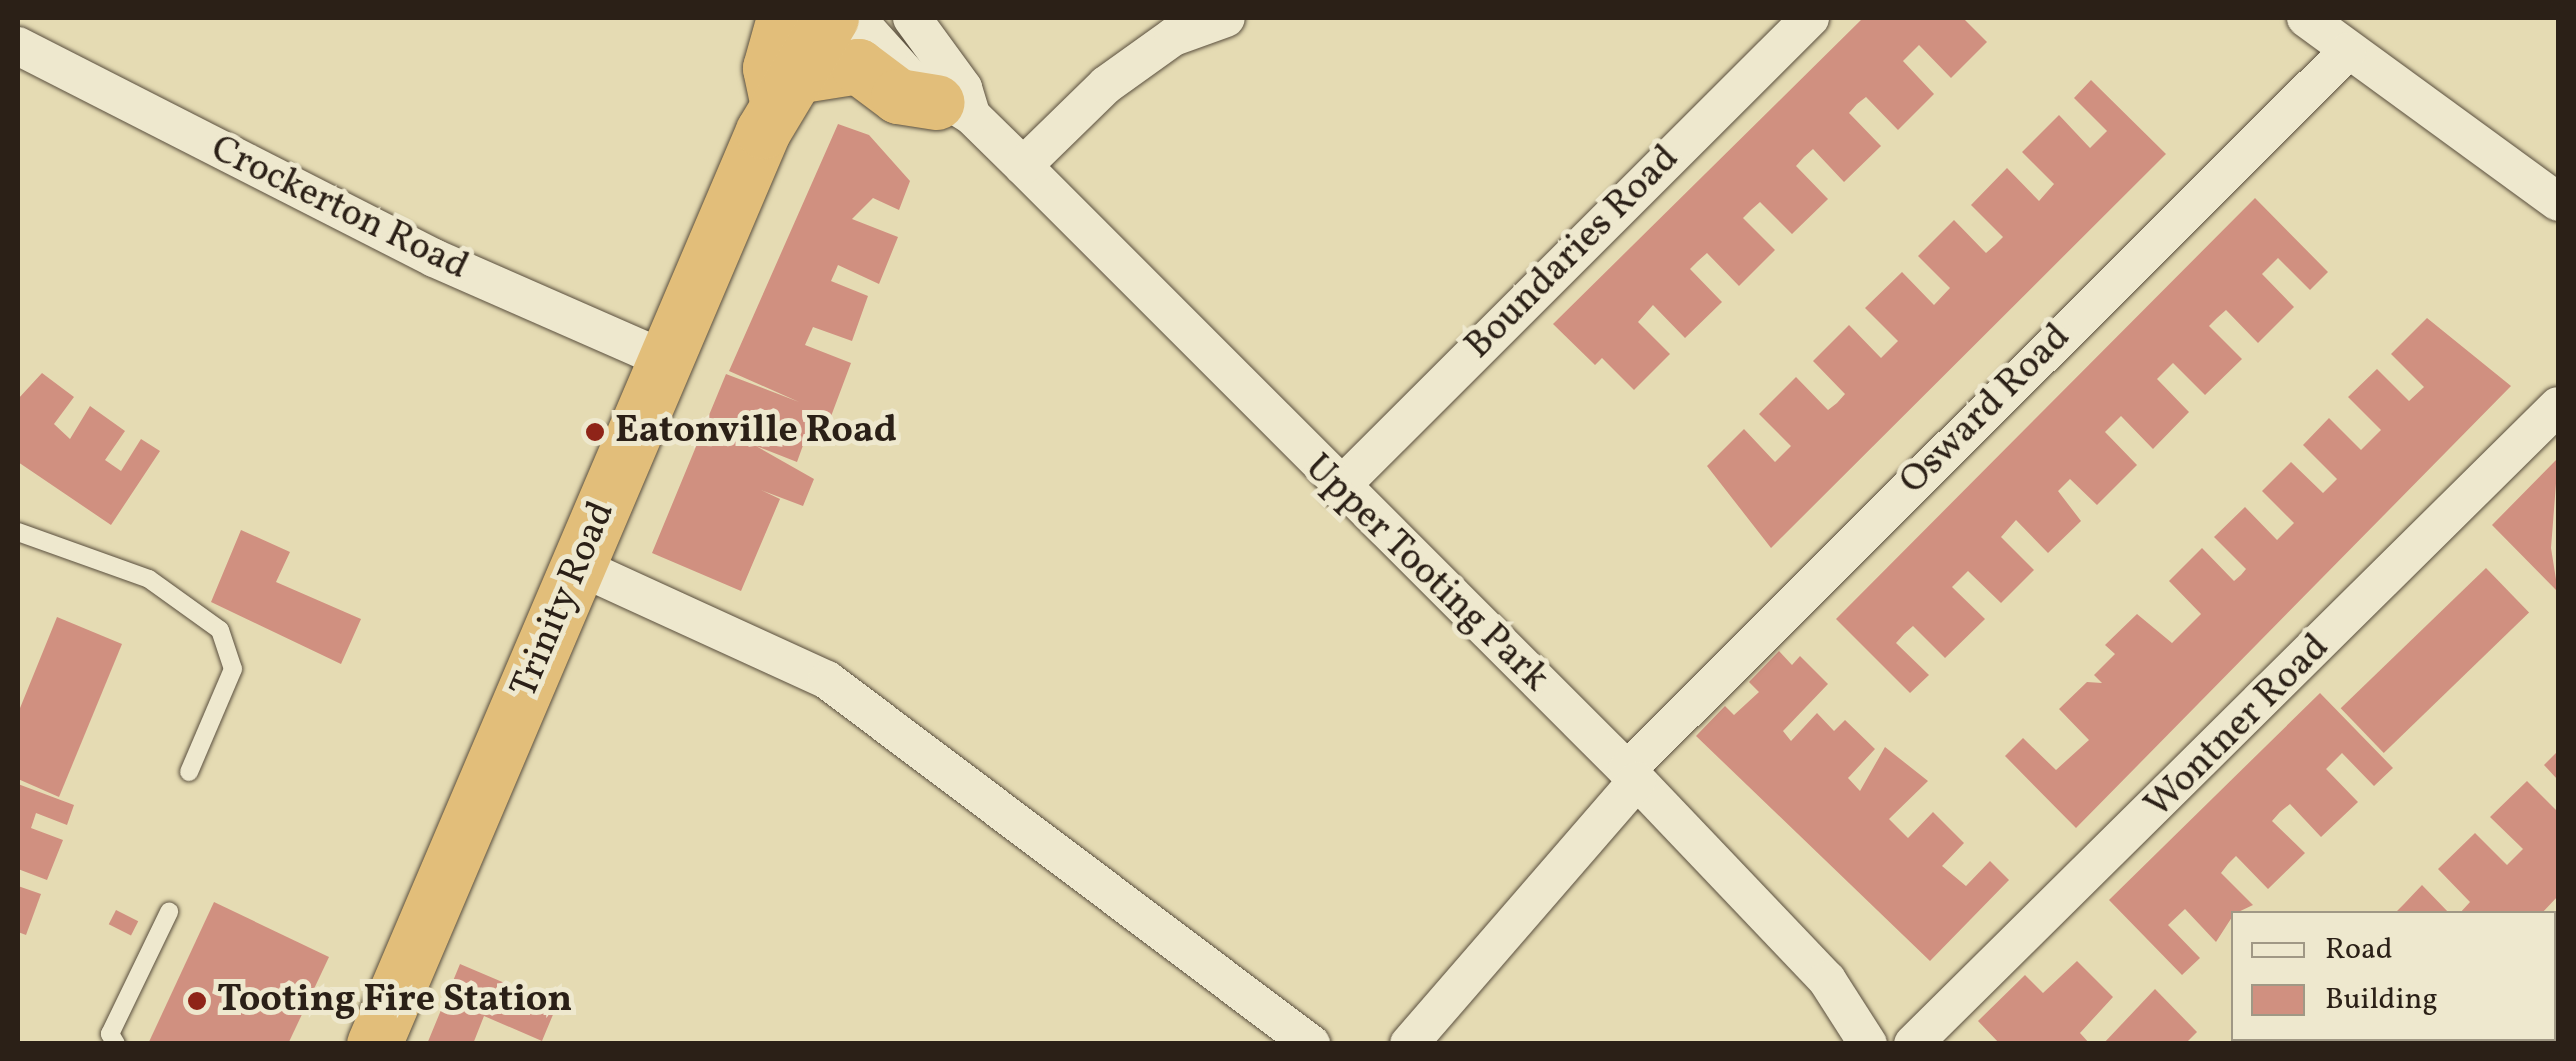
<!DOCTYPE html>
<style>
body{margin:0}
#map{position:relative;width:2576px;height:1061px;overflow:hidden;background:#e5dbb3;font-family:Vollkorn,serif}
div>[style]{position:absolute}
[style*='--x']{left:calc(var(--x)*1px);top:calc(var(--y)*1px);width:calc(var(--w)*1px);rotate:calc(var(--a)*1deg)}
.building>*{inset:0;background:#d09080;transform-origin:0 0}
.roads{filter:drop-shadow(0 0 2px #5a4f3e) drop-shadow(0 0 2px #5a4f3e)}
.lane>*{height:18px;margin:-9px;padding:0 9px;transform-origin:9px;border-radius:9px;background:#eee8ce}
.street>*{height:38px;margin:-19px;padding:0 19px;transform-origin:19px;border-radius:19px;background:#eee8ce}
.highway>*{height:55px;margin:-27.5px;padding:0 27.5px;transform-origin:27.5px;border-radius:27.5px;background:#e2be7a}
.dots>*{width:28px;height:28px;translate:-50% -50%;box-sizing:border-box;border:5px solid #eee8ce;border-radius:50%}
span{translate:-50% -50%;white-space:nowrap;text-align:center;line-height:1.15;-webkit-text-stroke:10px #eee8ce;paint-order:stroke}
.street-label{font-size:38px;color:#2b2017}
.poi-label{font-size:38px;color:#2b2017;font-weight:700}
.left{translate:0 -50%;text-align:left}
.frame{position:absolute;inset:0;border:20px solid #2b2017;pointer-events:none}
.legend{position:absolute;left:2231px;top:911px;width:325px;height:130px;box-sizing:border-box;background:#eee8ce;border:2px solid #a09885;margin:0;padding:12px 18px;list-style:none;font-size:30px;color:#2b2017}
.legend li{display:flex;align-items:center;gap:20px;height:50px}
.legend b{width:50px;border:2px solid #a09885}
</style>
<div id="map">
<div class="building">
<i style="clip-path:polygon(1863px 18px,1963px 18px,1987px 42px,1951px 78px,1919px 45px,1903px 61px,1934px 94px,1898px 130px,1866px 97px,1857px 104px,1849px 113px,1881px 146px,1844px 182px,1813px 149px,1804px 157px,1796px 166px,1828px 199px,1792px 234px,1760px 202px,1751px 210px,1743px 218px,1775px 250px,1739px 286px,1707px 253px,1698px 261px,1690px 269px,1722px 302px,1685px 338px,1653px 305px,1646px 313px,1638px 322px,1670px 354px,1634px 390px,1602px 358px,1595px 365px,1553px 324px)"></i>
<i style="clip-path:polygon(2091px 80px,2166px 154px,1771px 548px,1707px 466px,1744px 429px,1775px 462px,1791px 446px,1759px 414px,1796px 377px,1828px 410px,1837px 403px,1845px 394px,1813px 361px,1849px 325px,1881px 358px,1898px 341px,1865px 308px,1902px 272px,1934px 305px,1950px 288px,1918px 256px,1954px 220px,1986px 253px,1995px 245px,2003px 237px,1971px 205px,2007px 168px,2039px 201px,2054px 184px,2022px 152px,2059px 115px,2090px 148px,2107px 131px,2074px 98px)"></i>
<i style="clip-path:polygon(838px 124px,869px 135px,910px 181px,899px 210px,873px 198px,852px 219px,898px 237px,879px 284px,838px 265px,835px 272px,831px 281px,868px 296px,852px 341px,813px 327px,805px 345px,851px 363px,821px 443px,806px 437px,797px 462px,756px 446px,814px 479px,803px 506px,761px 490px,780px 499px,741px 591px,652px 553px,726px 374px,799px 402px,729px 371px)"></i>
<i style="clip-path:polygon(2255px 198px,2328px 272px,2310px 290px,2278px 258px,2262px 274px,2294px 307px,2258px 343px,2226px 310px,2217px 318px,2209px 326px,2242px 359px,2205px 395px,2173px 363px,2157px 379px,2189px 412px,2153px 449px,2121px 416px,2105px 432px,2137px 465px,2097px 505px,2070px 479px,2058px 491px,2081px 521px,2048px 553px,2016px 520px,2001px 537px,2034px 570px,2001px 603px,1968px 571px,1952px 587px,1985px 619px,1945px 658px,1913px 626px,1904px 634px,1896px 643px,1929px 675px,1910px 693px,1836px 619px)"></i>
<i style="clip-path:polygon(2427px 318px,2511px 386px,2076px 828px,2005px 756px,2023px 738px,2056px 770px,2089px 740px,2059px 709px,2087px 682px,2102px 683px,2094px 675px,2115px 654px,2105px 645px,2137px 614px,2172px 643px,2201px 614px,2169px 581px,2202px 548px,2234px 581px,2241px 575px,2246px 569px,2214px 537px,2245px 507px,2277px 540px,2294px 523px,2262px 491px,2291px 462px,2323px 493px,2337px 479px,2303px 445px,2329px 418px,2361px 450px,2381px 430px,2348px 397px,2377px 369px,2409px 401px,2424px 387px,2391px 354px)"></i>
<i style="clip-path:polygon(42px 373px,74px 397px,54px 424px,70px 439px,90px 406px,125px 431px,105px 460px,121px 471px,141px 439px,160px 451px,111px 525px,18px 462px,18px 399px)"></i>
<i style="clip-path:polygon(2558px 458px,2551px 548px,2558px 592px,2492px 525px)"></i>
<i style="clip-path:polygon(241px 530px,290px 552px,276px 582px,361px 619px,341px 664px,211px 602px)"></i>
<i style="left:2486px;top:568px;width:62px;height:202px;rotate:46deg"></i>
<i style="clip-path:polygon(57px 617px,122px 644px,59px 797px,18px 779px,18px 713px)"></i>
<i style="clip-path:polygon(1779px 651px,1792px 665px,1800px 656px,1828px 684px,1783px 731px,1791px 741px,1817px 713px,1834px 731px,1845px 720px,1875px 749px,1848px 778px,1860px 791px,1885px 747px,1928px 781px,1889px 819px,1908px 838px,1933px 812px,1964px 843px,1942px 866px,1966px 886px,1990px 861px,2009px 880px,1930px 961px,1696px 736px,1725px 706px,1734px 715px,1759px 692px,1749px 682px)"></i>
<i style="clip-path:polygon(2320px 693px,2393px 768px,2374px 786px,2342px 753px,2326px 769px,2358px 802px,2321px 837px,2290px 804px,2280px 812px,2272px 821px,2305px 853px,2268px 889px,2236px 856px,2228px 864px,2221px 873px,2253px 905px,2234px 914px,2216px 942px,2185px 909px,2168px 925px,2200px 958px,2182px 975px,2109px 900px)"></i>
<i style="clip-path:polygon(2558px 751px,2558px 780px,2544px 765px)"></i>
<i style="clip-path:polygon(2527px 781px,2558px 812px,2558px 896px,2541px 914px,2459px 914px,2470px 902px,2438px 869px,2475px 833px,2507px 865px,2523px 849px,2490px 817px)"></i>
<i style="clip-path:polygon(18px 784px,74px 805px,67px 825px,36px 813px,31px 828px,63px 840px,47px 880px,18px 869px)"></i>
<i style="clip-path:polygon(2422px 885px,2450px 914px,2394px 914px,2404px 904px)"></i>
<i style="clip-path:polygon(18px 886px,41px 894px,26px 935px,18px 932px)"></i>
<i style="clip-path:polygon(214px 902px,329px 957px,288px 1044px,148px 1044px)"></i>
<i style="left:116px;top:910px;width:25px;height:16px;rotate:27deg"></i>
<i style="clip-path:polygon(2077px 961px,2113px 997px,2080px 1033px,2090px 1044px,2000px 1044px,1978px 1021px,2025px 975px,2043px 993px)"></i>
<i style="clip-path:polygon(460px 964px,557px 1005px,542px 1041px,484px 1016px,473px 1044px,427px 1044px)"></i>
<i style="clip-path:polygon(2155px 989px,2197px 1032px,2185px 1044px,2103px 1044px)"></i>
<i style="clip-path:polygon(2292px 1038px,2416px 1038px,2410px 1044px)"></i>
</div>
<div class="roads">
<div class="lane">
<i style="--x:18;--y:532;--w:139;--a:19.7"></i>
<i style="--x:149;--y:579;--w:87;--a:35.7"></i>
<i style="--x:220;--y:630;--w:41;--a:71.6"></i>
<i style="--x:233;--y:669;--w:112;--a:113.1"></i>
<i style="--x:116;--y:1044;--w:12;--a:-121"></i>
<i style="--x:110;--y:1034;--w:136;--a:-64.2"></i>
</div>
<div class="street">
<i style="--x:856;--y:18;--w:78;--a:48.1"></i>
<i style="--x:908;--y:76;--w:74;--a:31.8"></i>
<i style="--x:971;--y:115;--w:73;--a:44.4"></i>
<i style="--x:1023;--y:166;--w:854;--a:45"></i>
<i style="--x:1627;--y:770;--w:290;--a:46.4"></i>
<i style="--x:1827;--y:980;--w:76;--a:57.4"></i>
<i style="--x:912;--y:18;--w:87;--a:53.9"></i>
<i style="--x:963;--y:88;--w:28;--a:73"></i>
<i style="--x:2306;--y:18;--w:312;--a:36.1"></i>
<i style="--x:18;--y:46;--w:467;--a:27"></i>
<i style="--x:434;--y:258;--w:253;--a:23.7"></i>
<i style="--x:1023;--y:166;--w:116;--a:-44.3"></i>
<i style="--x:1106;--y:85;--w:82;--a:-35.6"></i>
<i style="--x:1173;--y:37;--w:56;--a:-19.7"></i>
<i style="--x:1338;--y:489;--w:667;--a:-44.94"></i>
<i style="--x:578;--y:566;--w:274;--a:24.6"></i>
<i style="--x:827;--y:680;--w:606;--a:36.95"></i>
<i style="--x:1627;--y:770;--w:1017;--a:-44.92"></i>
<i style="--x:2554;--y:977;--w:6;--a:-51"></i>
<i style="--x:1409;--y:1044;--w:348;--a:-49.1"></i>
<i style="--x:1913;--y:1044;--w:907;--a:-44.69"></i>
<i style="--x:2488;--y:1044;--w:8;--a:-50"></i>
</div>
<div class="highway">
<i style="--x:795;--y:76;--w:64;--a:-9"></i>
<i style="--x:858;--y:66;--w:50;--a:36.9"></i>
<i style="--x:898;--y:96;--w:39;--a:9"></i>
<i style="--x:777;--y:101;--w:34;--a:-102"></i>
<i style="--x:770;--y:68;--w:52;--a:-74.4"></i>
<i style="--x:374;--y:1044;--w:992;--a:-66.92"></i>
<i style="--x:763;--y:131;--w:132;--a:-59"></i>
</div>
</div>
<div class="dots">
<i style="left:595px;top:432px;background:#8f2418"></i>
<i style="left:197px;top:1001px;background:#8f2418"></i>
</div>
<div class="street-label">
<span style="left:339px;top:209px;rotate:26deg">Crockerton Road</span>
<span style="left:1573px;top:253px;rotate:-45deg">Boundaries Road</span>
<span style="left:1986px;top:410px;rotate:-45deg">Osward Road</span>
<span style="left:1426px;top:574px;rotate:44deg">Upper Tooting Park</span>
<span style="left:564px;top:600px;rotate:-67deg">Trinity Road</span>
<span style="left:2238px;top:727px;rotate:-45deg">Wontner Road</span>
</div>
<div class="poi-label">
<span class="left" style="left:615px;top:432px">Eatonville Road</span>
<span class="left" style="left:217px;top:1001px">Tooting Fire Station</span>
</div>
<div class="frame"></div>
<ul class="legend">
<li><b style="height:12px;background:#eee8ce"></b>Road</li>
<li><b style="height:28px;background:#d09080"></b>Building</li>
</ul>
</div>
